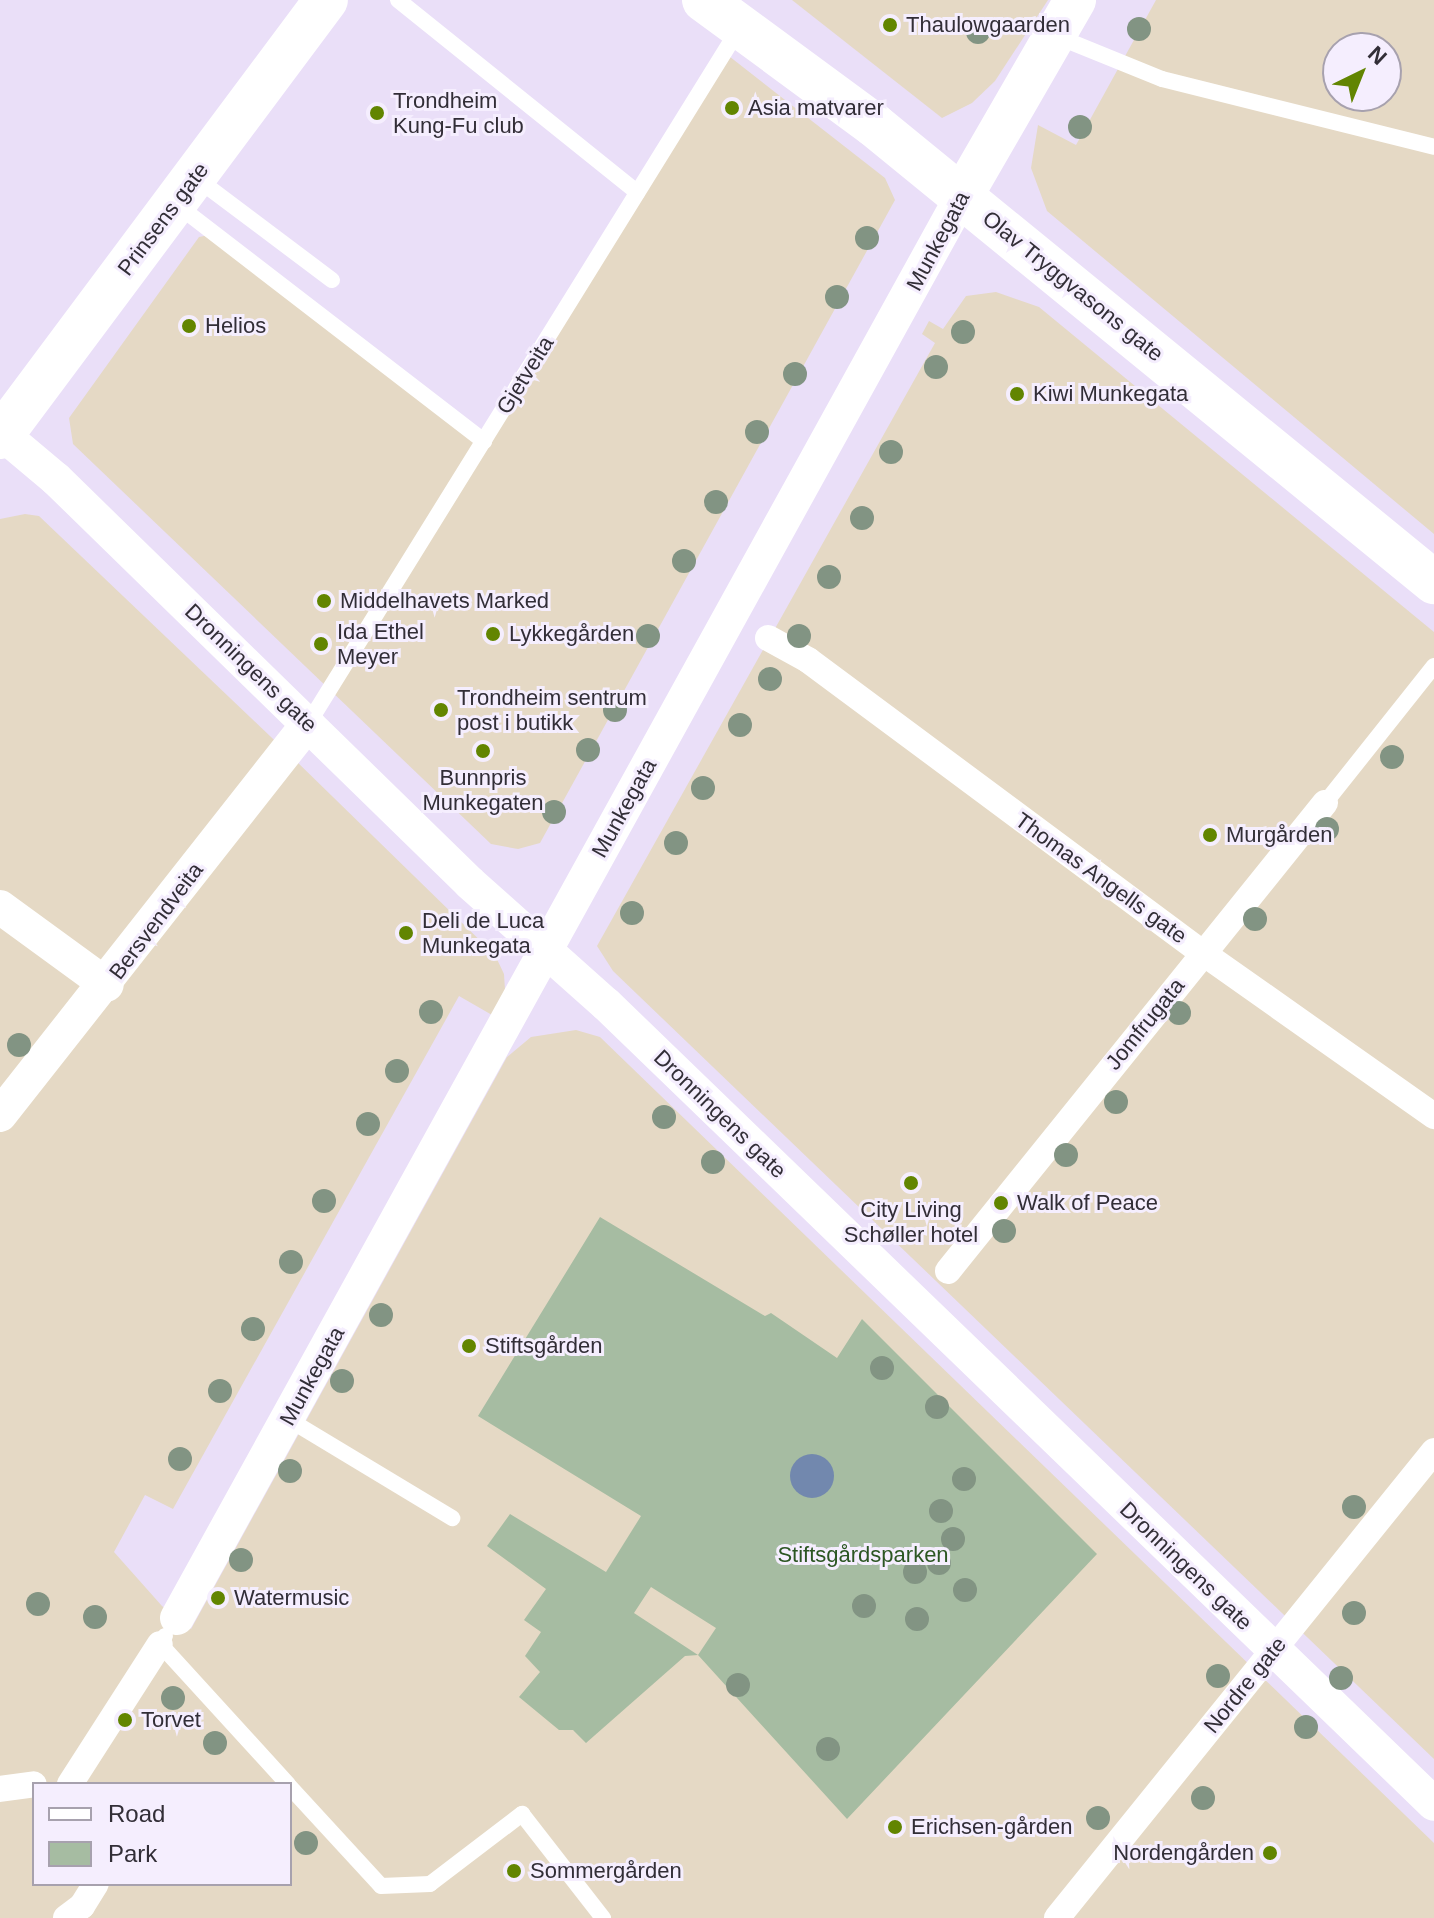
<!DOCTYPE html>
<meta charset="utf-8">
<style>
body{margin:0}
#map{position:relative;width:1434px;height:1918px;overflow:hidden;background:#eadff8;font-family:Arial,sans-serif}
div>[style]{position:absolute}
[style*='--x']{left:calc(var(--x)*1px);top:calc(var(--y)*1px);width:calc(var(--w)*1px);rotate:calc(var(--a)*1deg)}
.commercial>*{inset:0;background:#e5d9c5}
.green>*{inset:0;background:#a6bca2}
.water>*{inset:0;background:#7288ae}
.round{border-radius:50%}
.service>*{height:16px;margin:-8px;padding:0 8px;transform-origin:8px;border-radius:8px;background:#fff}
.pedestrian>*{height:26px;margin:-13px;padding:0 13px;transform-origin:13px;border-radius:13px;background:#fff}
.minor>*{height:34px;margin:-17px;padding:0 17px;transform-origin:17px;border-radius:17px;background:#fff}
.tertiary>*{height:42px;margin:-21px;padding:0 21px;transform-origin:21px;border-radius:21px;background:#fff}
.secondary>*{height:44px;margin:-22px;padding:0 22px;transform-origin:22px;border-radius:22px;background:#fff}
.trees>*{width:24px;height:24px;margin:-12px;border-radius:50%;background:#829483}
.dots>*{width:22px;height:22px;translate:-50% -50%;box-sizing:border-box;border:4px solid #f5eefe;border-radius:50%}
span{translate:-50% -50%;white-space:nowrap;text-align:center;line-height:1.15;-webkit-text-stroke:6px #f5eefe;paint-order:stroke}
.poi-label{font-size:22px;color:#322e37}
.left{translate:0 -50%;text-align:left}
.right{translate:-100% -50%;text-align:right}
.street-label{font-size:22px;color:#322e37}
.park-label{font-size:22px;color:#2c5623}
.legend{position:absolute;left:32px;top:1782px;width:260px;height:104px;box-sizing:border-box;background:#f5eefe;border:2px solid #a7a1ae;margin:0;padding:10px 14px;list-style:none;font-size:24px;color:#322e37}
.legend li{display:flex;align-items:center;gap:16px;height:40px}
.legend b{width:40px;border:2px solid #a7a1ae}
.north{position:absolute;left:1322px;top:32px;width:80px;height:80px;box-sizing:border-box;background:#f5eefe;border:2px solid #a7a1ae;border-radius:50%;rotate:43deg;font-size:22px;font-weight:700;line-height:32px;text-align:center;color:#322e37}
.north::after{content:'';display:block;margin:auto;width:28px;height:36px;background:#628501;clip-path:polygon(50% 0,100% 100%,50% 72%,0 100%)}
</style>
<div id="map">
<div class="commercial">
<i style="clip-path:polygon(792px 0,1048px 0,995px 81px,972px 103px,942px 118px)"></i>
<i style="clip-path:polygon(evenodd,1156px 0,1434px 0,1434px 534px,1047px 211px,1031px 168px,1038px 125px,1076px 145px,1156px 0,1338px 48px,1386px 48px,1386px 96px,1338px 96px,1338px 48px)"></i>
<i style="clip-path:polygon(725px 53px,885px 178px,895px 200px,540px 843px,518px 849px,491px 844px,73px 444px,69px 418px,199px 237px,214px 234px,484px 441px)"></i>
<i style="clip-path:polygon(996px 292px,1039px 307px,1434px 632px,1434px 1759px,613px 971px,597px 946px,935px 343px,922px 334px,929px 321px,943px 329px,966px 296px)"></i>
<i style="clip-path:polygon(evenodd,25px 514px,39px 516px,293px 758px,495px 955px,504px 974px,505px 990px,492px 1015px,459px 996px,173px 1509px,145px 1495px,114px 1552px,162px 1606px,191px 1629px,507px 1057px,531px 1037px,576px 1030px,600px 1037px,1434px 1843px,1434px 1918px,0 1918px,0 519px,25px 514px,34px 1784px,290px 1784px,290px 1884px,34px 1884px,34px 1784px)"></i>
</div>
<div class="green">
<i style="clip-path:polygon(evenodd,600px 1217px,765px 1316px,771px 1313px,837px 1358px,862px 1319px,1097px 1554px,847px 1819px,698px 1655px,685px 1656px,586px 1743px,573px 1730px,559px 1730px,519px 1697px,540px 1672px,525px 1656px,541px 1632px,524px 1620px,546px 1589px,487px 1546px,510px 1514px,606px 1572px,641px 1516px,478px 1416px,600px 1217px,651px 1587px,716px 1628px,698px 1655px,634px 1613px,651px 1587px)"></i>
</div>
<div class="water">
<i class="round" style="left:790px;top:1454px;width:44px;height:44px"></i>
</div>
<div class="service">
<i style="--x:398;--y:0;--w:307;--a:38.8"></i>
<i style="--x:1056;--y:36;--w:114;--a:22.1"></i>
<i style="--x:1162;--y:79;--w:280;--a:14"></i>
<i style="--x:196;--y:178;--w:170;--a:36.9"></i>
<i style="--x:176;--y:204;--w:389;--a:37.6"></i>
<i style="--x:308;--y:724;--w:820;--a:-58.21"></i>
<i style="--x:1325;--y:803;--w:175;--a:-51.5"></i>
<i style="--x:288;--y:1419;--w:192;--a:31.1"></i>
<i style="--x:165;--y:1636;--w:9;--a:122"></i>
<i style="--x:160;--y:1644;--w:190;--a:47.6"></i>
<i style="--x:290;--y:1787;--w:134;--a:47.4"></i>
<i style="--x:381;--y:1886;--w:49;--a:-2.3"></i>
<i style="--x:430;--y:1884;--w:116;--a:-37.3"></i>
<i style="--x:522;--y:1814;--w:132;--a:52.1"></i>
</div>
<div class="pedestrian">
<i style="--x:768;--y:638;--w:46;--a:28.8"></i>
<i style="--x:808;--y:660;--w:492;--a:36.6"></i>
<i style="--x:1203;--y:953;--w:283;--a:35.2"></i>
<i style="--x:948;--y:1271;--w:601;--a:-51.15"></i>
<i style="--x:70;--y:1784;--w:166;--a:-57.3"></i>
<i style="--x:0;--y:1789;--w:34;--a:-8"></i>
<i style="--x:66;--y:1918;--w:20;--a:-37"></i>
<i style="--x:82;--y:1906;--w:26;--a:-58"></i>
<i style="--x:1057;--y:1918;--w:600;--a:-51.09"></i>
</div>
<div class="minor">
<i style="--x:0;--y:432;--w:73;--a:40"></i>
<i style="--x:56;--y:479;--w:578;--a:44.3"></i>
<i style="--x:470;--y:883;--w:182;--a:41.7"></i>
<i style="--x:606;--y:1004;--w:1151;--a:44.01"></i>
<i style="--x:0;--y:907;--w:132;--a:36.1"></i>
<i style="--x:0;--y:1115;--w:498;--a:-51.8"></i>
<i style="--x:177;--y:1618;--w:1624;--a:-61.1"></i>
</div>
<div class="tertiary">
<i style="--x:962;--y:196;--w:226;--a:-60"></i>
</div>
<div class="secondary">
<i style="--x:704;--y:0;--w:211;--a:36.3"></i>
<i style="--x:874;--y:125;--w:723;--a:39.22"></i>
<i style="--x:0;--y:437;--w:545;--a:-53.28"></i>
</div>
<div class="trees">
<i style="left:1139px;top:29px"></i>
<i style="left:978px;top:32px"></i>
<i style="left:1080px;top:127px"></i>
<i style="left:867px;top:238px"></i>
<i style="left:837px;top:297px"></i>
<i style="left:963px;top:332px"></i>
<i style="left:936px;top:367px"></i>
<i style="left:795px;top:374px"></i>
<i style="left:757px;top:432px"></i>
<i style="left:891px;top:452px"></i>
<i style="left:716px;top:502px"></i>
<i style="left:862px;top:518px"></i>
<i style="left:684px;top:561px"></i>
<i style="left:829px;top:577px"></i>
<i style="left:648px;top:636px"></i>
<i style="left:799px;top:636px"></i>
<i style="left:770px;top:679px"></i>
<i style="left:615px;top:710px"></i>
<i style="left:740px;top:725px"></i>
<i style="left:588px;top:750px"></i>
<i style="left:1392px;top:757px"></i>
<i style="left:703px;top:788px"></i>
<i style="left:554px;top:812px"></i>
<i style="left:1327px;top:829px"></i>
<i style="left:676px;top:843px"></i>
<i style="left:632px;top:913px"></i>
<i style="left:1255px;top:919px"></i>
<i style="left:431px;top:1012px"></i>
<i style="left:1179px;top:1013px"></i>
<i style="left:19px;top:1045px"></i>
<i style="left:397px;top:1071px"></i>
<i style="left:1116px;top:1102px"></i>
<i style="left:664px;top:1117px"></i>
<i style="left:368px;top:1124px"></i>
<i style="left:1066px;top:1155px"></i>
<i style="left:713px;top:1162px"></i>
<i style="left:324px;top:1201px"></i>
<i style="left:1004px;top:1231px"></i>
<i style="left:291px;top:1262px"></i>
<i style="left:381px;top:1315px"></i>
<i style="left:253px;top:1329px"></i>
<i style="left:882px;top:1368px"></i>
<i style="left:342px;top:1381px"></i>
<i style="left:220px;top:1391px"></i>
<i style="left:937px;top:1407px"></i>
<i style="left:180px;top:1459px"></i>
<i style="left:290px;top:1471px"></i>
<i style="left:964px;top:1479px"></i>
<i style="left:1354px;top:1507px"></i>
<i style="left:941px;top:1511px"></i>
<i style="left:953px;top:1539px"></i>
<i style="left:241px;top:1560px"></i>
<i style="left:939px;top:1563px"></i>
<i style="left:915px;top:1572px"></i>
<i style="left:965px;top:1590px"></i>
<i style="left:38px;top:1604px"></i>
<i style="left:864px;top:1606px"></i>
<i style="left:1354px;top:1613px"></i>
<i style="left:95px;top:1617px"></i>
<i style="left:917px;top:1619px"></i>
<i style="left:1218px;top:1676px"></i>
<i style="left:1341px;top:1678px"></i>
<i style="left:738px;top:1685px"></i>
<i style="left:173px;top:1698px"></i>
<i style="left:1306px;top:1727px"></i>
<i style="left:215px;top:1743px"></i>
<i style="left:828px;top:1749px"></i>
<i style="left:1203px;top:1798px"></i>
<i style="left:1098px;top:1818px"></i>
<i style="left:306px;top:1843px"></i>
</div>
<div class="dots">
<i style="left:890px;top:25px;background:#628501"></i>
<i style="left:732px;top:108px;background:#628501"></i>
<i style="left:377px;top:113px;background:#628501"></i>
<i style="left:189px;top:326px;background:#628501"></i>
<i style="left:1017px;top:394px;background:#628501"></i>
<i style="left:324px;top:601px;background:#628501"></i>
<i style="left:493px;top:634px;background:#628501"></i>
<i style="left:321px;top:644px;background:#628501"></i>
<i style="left:441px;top:710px;background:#628501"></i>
<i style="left:483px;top:751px;background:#628501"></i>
<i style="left:1210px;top:835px;background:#628501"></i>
<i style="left:406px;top:933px;background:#628501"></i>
<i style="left:911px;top:1183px;background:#628501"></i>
<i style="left:1001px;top:1203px;background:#628501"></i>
<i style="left:469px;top:1346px;background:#628501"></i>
<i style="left:218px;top:1598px;background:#628501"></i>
<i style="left:125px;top:1720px;background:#628501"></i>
<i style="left:895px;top:1827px;background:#628501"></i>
<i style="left:1270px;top:1853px;background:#628501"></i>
<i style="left:514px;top:1871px;background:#628501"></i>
</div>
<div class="poi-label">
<span class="left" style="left:906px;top:25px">Thaulowgaarden</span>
<span class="left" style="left:393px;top:113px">Trondheim<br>Kung-Fu club</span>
<span class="left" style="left:748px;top:108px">Asia matvarer</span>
<span class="left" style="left:205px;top:326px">Helios</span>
<span class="left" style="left:1033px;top:394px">Kiwi Munkegata</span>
<span class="left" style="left:340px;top:601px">Middelhavets Marked</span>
<span class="left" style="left:337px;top:644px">Ida Ethel<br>Meyer</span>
<span class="left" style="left:509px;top:634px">Lykkegården</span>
<span class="left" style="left:457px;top:710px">Trondheim sentrum<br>post i butikk</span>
<span style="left:483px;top:790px">Bunnpris<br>Munkegaten</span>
<span class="left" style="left:1226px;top:835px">Murgården</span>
<span class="left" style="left:422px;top:933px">Deli de Luca<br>Munkegata</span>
<span class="left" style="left:1017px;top:1203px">Walk of Peace</span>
<span style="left:911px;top:1222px">City Living<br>Schøller hotel</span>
<span class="left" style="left:485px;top:1346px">Stiftsgården</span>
<span class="left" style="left:234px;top:1598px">Watermusic</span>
<span class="left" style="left:141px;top:1720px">Torvet</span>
<span class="left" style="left:911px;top:1827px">Erichsen-gården</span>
<span class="right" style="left:1254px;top:1853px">Nordengården</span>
<span class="left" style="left:530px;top:1871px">Sommergården</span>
</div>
<div class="street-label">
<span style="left:163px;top:219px;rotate:-53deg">Prinsens gate</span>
<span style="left:938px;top:241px;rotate:-62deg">Munkegata</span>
<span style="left:1073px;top:286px;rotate:39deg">Olav Tryggvasons gate</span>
<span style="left:525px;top:375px;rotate:-58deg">Gjetveita</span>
<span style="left:251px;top:668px;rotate:44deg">Dronningens gate</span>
<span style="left:624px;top:808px;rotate:-61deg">Munkegata</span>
<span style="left:1101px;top:878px;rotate:36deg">Thomas Angells gate</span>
<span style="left:156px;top:921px;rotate:-53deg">Bersvendveita</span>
<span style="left:1145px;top:1024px;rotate:-51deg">Jomfrugata</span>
<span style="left:720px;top:1114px;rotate:44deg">Dronningens gate</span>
<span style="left:312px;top:1376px;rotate:-61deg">Munkegata</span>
<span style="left:1186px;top:1566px;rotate:44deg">Dronningens gate</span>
<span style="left:1245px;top:1685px;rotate:-51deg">Nordre gate</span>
</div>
<div class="park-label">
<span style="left:863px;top:1555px">Stiftsgårdsparken</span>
</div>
<ul class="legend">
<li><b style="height:10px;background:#fff"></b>Road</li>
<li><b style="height:22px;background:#a6bca2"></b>Park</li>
</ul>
<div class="north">N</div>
</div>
